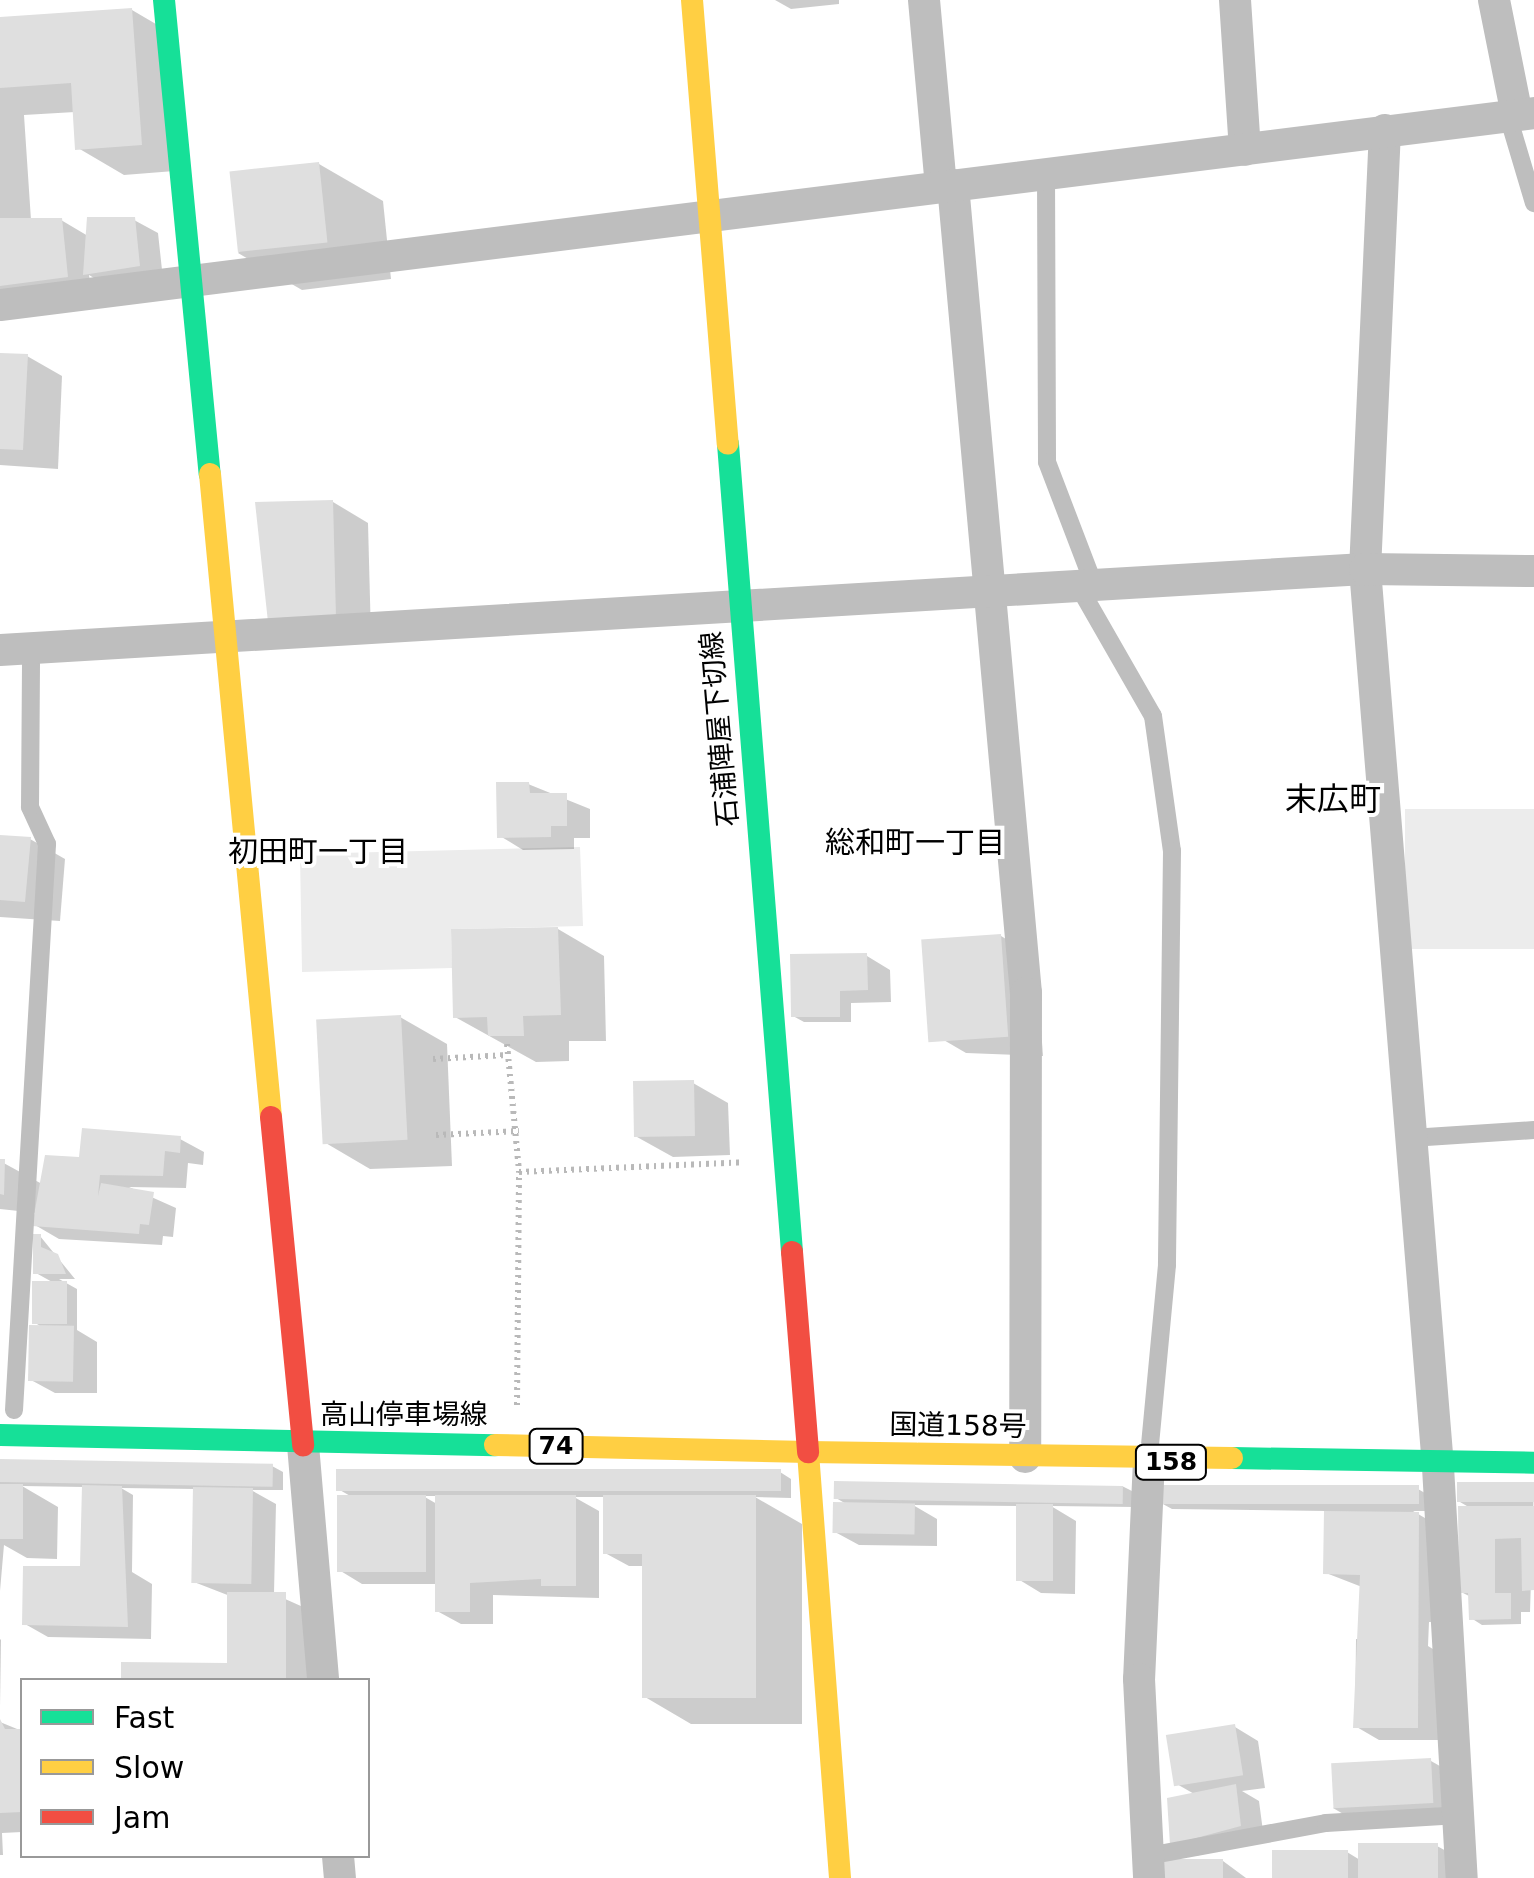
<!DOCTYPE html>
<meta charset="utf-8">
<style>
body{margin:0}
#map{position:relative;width:1534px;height:1878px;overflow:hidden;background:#fff;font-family:"DejaVu Sans","Noto Sans JP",sans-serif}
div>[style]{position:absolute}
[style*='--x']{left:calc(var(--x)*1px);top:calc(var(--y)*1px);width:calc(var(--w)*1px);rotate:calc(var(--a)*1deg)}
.green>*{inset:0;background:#ececec;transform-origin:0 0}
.shadow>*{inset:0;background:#0003}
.building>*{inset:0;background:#dfdfdf;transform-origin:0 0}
.path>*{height:6px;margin-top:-3px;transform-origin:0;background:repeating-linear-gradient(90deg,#b9b9b9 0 2.5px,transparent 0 7.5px)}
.lane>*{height:18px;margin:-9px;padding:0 9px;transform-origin:9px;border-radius:9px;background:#bebebe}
.street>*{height:32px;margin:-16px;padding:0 16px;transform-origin:16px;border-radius:16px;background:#bebebe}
.fast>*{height:22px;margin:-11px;padding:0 11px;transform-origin:11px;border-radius:11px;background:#16e098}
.slow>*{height:22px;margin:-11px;padding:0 11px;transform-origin:11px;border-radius:11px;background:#ffcf43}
.jam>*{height:22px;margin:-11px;padding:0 11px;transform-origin:11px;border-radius:11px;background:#f24e42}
span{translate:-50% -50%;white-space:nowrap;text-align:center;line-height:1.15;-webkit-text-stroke:8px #fff;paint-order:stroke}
.shield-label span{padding:2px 8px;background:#fff;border:2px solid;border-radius:8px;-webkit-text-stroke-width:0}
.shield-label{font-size:25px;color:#000;font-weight:700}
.street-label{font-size:28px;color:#000}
.neighbourhood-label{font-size:30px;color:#000}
.quarter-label{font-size:32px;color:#000}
.legend{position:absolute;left:20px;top:1678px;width:350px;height:180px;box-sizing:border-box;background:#fff;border:2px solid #999;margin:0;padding:12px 18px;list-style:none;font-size:30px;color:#000}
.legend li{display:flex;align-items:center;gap:20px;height:50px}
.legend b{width:50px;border:2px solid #999}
</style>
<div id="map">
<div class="green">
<i style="left:1534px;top:809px;width:140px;height:129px;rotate:90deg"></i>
<i style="clip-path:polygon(580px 847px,583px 926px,451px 929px,452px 968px,302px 972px,300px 854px)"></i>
</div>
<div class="shadow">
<i style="clip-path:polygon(775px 0,839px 0,839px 4px,791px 9px)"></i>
<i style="clip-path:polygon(132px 10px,178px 37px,187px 170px,124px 175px,78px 148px,75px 112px,24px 115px,31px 220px,61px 220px,88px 236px,134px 220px,158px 233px,163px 279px,109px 287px,89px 275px,91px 289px,0 292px,0 19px)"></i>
<i style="clip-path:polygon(319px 164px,383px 201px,391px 279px,302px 290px,238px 253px)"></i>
<i style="clip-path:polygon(0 356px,27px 356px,62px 376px,58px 469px,0 465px)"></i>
<i style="clip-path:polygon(333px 502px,368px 523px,371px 637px,306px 641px)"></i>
<i style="clip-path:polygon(528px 784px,590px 809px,590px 838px,574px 838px,574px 849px,523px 850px,500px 836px)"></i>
<i style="clip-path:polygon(0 837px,30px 839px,65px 859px,60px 921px,0 917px)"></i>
<i style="clip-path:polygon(558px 929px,604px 956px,606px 1041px,569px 1041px,569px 1061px,536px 1062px,455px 1017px)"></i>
<i style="clip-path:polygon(1001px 936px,1036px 957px,1043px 1056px,966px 1053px,930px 1032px)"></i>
<i style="clip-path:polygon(867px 956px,890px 970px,891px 1002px,851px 1003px,851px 1022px,804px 1022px,793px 1016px)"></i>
<i style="clip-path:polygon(400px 1017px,447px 1044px,452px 1166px,370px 1169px,324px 1142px)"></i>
<i style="clip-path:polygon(693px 1083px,728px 1103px,730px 1155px,673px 1157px,637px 1137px)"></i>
<i style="clip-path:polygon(180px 1139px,204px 1152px,203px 1165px,188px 1163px,186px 1188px,129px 1187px,176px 1208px,173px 1237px,163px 1236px,162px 1245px,59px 1239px,35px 1225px,37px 1213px,0 1209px,0 1161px,42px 1184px,81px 1160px)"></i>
<i style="clip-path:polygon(40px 1236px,75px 1279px,59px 1279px,77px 1289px,77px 1330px,97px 1342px,97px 1393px,55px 1393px,31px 1380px,43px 1328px,34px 1322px,54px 1283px,36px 1273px)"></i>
<i style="clip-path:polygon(0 1462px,272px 1466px,283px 1472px,283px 1490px,251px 1490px,276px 1504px,274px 1594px,321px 1615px,320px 1680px,124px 1680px,124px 1665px,229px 1666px,230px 1596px,194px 1582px,195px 1489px,121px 1488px,133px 1495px,132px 1572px,152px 1584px,151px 1639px,48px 1637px,25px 1624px,90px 1570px,84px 1487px,22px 1486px,58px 1507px,57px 1559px,27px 1558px,4px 1545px,0 1591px)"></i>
<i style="clip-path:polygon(evenodd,780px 1472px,791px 1479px,791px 1498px,755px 1497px,802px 1524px,802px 1724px,691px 1724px,645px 1697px,645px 1566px,629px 1566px,605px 1553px,606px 1497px,574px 1497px,599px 1511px,599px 1598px,493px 1595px,493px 1624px,461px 1624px,437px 1611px,437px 1584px,362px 1584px,339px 1570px,352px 1497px,338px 1489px,780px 1472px,423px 1496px,437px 1496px,437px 1504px,423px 1496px)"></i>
<i style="clip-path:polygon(1534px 1484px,1530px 1612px,1521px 1612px,1521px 1624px,1482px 1625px,1471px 1618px,1471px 1597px,1461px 1592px,1472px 1509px,1460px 1502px)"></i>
<i style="clip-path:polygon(1122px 1486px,1134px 1492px,1134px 1507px,1051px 1506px,1076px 1521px,1075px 1594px,1041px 1593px,1018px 1579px,1018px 1506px,913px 1505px,937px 1519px,937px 1546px,859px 1545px,835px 1532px,848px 1505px,836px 1498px)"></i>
<i style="clip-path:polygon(1418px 1489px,1430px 1496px,1430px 1511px,1413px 1511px,1442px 1528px,1442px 1622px,1429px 1622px,1428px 1646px,1441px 1654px,1440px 1740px,1379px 1740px,1355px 1726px,1356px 1639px,1367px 1640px,1362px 1587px,1326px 1573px,1326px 1511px,1172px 1509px,1161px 1503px)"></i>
<i style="clip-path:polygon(0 1639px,1px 1640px,0 1707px)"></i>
<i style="clip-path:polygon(0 1722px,22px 1731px,22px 1832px,2px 1833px,3px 1855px,0 1855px)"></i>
<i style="clip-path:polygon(1235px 1727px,1258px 1741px,1265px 1788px,1242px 1791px,1259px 1801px,1264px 1839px,1196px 1856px,1172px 1843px,1196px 1795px,1175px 1783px)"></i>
<i style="clip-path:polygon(1431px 1761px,1454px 1774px,1456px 1816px,1357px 1822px,1333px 1808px)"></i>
<i style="clip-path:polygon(1437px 1846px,1461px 1859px,1461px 1878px,1275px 1878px,1347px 1852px,1360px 1860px)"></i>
<i style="clip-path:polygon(1223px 1861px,1246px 1878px,1166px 1878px)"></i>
</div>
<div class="building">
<i style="clip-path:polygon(132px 8px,142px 145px,75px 150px,71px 83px,0 88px,0 17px)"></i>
<i style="left:319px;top:162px;width:81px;height:90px;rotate:84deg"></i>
<i style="clip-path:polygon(87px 217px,135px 217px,140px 266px,83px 275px)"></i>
<i style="clip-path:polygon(0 218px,62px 218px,68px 277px,0 286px)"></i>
<i style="clip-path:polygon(0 353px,28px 354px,23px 450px,0 449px)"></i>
<i style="clip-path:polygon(333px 500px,336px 618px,268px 622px,255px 502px)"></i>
<i style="clip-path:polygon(496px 782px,529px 782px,530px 793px,567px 793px,567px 826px,551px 826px,551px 837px,497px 838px)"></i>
<i style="clip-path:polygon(0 835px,31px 837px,25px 902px,0 900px)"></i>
<i style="clip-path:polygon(558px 927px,561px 1015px,523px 1016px,524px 1036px,488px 1036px,487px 1017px,453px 1018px,451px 929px)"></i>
<i style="left:1001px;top:934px;width:103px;height:80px;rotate:86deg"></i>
<i style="clip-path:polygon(867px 953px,868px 990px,840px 991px,840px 1017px,791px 1017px,790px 954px)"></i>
<i style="left:401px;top:1015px;width:125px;height:85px;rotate:87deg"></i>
<i style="left:694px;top:1080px;width:56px;height:61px;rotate:89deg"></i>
<i style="clip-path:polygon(82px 1128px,181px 1136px,180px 1153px,165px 1151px,163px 1176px,100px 1175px,98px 1196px,101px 1183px,154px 1192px,149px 1225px,140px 1224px,139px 1234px,32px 1226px,45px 1155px,79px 1157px)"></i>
<i style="clip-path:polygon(0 1159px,5px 1159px,4px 1195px,0 1194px)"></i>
<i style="clip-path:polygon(33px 1234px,41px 1234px,41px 1247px,58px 1254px,66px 1274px,33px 1274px)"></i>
<i style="left:32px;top:1281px;width:35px;height:43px"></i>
<i style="left:29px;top:1325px;width:45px;height:56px;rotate:1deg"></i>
<i style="left:0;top:1459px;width:273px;height:23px;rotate:1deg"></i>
<i style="left:336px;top:1469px;width:445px;height:22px"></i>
<i style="left:834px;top:1481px;width:289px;height:18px;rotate:1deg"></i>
<i style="left:1534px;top:1482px;width:20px;height:77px;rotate:90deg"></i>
<i style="left:0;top:1484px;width:23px;height:55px"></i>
<i style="clip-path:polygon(82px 1485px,122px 1486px,128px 1627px,22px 1625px,23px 1566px,80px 1566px)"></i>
<i style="left:1159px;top:1485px;width:260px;height:19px"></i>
<i style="left:193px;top:1487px;width:60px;height:96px;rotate:1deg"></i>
<i style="left:337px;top:1495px;width:89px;height:77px"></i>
<i style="clip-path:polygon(435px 1495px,576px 1495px,576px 1586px,541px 1586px,541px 1579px,470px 1583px,470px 1612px,435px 1612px)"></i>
<i style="clip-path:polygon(603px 1495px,756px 1495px,756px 1698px,642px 1698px,642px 1554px,603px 1554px)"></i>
<i style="left:833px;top:1502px;width:82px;height:31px;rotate:1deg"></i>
<i style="left:1016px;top:1504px;width:37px;height:77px"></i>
<i style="clip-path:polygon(1458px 1506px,1534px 1506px,1534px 1590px,1522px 1591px,1521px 1538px,1495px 1539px,1495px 1593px,1511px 1593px,1511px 1619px,1469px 1620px,1468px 1593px,1459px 1593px)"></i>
<i style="clip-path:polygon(1324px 1511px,1419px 1512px,1418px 1728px,1353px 1728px,1360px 1575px,1323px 1574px)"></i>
<i style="clip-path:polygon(227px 1592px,286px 1592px,286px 1680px,121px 1680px,121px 1662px,227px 1663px)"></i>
<i style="clip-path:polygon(0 1719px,5px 1729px,22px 1729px,22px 1812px,0 1813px)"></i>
<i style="left:1235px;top:1724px;width:52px;height:70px;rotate:81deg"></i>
<i style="left:1431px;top:1758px;width:45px;height:100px;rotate:87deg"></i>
<i style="clip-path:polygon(1236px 1784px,1241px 1826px,1170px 1845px,1167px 1798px)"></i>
<i style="left:1358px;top:1843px;width:80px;height:35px"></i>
<i style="left:1272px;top:1850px;width:76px;height:28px"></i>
<i style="left:1223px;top:1859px;width:19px;height:60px;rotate:90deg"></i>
</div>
<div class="path">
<i style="--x:507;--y:1044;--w:129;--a:84.6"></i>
<i style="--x:433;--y:1059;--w:74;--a:-3.1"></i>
<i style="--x:436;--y:1135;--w:83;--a:-2.8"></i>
<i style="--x:517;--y:1405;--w:233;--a:-89.5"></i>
<i style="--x:519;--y:1172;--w:225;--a:-2.5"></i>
</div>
<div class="lane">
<i style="--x:1508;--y:116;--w:91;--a:73.4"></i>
<i style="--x:1046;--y:172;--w:290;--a:89.8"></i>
<i style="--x:1047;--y:462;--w:132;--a:69.1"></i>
<i style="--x:1079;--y:587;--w:149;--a:60.2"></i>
<i style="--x:1153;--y:716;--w:136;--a:82"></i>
<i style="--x:1172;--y:851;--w:414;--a:90.7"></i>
<i style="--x:1167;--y:1265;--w:190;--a:95.4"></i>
<i style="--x:1411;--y:1138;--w:123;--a:-3.7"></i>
<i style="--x:14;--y:1410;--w:567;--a:-86.66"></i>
<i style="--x:47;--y:844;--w:41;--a:-114.7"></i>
<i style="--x:30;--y:807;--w:159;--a:-89.6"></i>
<i style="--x:1148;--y:1856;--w:181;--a:-10.5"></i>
<i style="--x:1326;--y:1823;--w:133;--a:-3.4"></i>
</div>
<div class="street">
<i style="--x:924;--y:0;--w:187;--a:84.8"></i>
<i style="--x:1235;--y:0;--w:150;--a:86.2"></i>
<i style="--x:1494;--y:0;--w:117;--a:78.7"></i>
<i style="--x:1385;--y:130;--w:439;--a:92.6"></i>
<i style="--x:1365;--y:569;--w:901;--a:85.35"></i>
<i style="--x:1438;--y:1467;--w:412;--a:86.7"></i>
<i style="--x:953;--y:185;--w:811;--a:84.84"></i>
<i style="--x:1026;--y:993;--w:464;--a:90.1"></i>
<i style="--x:0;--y:305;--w:1546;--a:-7.13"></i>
<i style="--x:0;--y:650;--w:1367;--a:-3.4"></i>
<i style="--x:1365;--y:569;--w:169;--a:0.7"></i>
<i style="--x:303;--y:1445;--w:236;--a:85.1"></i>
<i style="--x:1149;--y:1460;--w:219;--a:92.6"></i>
<i style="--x:1139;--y:1679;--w:199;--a:87.1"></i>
<i style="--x:338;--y:1856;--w:22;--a:85"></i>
</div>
<div class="fast">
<i style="--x:164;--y:0;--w:476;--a:84.5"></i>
<i style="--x:728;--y:444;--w:811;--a:85.47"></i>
<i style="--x:0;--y:1435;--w:495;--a:1.2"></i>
<i style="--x:1232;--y:1458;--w:302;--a:0.9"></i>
</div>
<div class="slow">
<i style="--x:692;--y:0;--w:445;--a:85.4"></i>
<i style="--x:210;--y:474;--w:646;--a:84.58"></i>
<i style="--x:495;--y:1445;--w:313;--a:1.3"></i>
<i style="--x:840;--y:1878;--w:427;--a:-94.3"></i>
<i style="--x:808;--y:1452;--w:424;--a:0.8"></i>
</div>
<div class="jam">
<i style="--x:271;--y:1117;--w:330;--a:84.4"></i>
<i style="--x:792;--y:1252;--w:201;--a:85.4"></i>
</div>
<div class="shield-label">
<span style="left:556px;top:1446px">74</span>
<span style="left:1171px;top:1462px">158</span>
</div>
<div class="street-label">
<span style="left:720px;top:729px;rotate:-95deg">石浦陣屋下切線</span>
<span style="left:404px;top:1415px">高山停車場線</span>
<span style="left:958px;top:1426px;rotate:1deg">国道158号</span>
</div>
<div class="neighbourhood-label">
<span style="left:915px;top:843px">総和町一丁目</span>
<span style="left:318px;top:852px">初田町一丁目</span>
</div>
<div class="quarter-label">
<span style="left:1333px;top:799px">末広町</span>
</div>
<ul class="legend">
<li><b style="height:12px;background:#16e098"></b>Fast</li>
<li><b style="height:12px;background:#ffcf43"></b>Slow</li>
<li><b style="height:12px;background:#f24e42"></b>Jam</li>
</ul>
</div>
